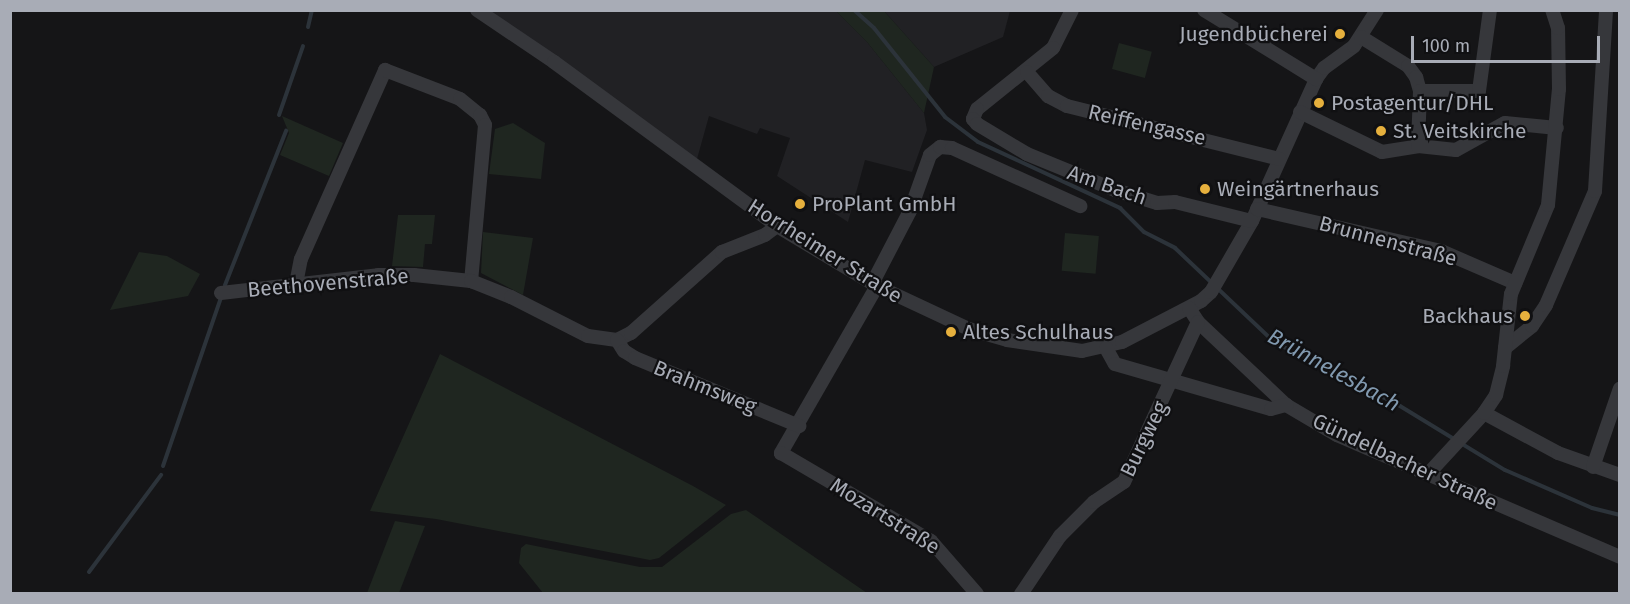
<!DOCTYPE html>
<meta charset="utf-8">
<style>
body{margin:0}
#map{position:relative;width:1630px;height:604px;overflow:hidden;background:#151517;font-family:"Fira Sans",sans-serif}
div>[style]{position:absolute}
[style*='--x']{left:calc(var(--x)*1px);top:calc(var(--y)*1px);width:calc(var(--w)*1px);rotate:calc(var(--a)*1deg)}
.built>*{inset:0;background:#212124}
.green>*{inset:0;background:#1f2620;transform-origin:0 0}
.stream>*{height:4px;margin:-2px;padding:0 2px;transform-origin:2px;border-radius:2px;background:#2c333a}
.minor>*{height:14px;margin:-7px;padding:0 7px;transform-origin:7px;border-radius:7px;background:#36373b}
.dots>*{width:16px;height:16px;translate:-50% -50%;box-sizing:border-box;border:3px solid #101012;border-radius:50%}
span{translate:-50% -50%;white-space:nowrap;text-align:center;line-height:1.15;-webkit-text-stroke:4.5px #101012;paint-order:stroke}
.poi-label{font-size:21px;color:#a8acb6}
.right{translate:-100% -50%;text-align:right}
.left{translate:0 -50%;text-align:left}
.street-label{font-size:21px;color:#a8acb6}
.water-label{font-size:22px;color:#8199af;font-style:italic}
.frame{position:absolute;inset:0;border:12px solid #a8acb6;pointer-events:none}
.scale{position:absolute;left:1411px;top:36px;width:189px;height:27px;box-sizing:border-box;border:3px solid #a8acb6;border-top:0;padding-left:8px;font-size:18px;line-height:21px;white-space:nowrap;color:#a8acb6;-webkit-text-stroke:4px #101012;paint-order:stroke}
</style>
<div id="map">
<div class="built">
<i style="clip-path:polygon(489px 11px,836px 11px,867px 42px,924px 113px,927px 130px,912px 172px,865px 160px,848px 222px,777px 176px,790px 138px,760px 128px,757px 134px,709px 116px,697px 159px)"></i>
<i style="clip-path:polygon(884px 11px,1010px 11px,1003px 37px,934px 67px)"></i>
</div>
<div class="green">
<i style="clip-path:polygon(836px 11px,884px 11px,934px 67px,924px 113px,867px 42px)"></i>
<i style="left:1119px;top:43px;width:34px;height:27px;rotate:15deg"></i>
<i style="clip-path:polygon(282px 116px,343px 143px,329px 176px,280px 155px,289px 133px)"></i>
<i style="clip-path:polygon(513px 123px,545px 143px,541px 179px,489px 174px,495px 129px)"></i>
<i style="clip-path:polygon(398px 215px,435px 215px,432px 244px,425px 244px,423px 267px,392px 266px)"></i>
<i style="clip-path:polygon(483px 232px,533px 238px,523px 295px,481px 273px)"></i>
<i style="left:1065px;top:233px;width:34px;height:38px;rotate:5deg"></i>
<i style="clip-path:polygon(139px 252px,167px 256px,200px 274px,188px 296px,110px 310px)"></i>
<i style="clip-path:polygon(440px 354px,693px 486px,726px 505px,659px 558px,650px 560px,436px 519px,370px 511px)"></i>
<i style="clip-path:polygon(746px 510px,867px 593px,543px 593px,519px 563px,521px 548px,526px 544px,640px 567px,662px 567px,731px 514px)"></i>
<i style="clip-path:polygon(395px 521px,425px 526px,399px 593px,367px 593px)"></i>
</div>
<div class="stream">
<i style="--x:854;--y:10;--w:27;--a:42"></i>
<i style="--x:874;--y:28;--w:114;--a:51.4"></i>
<i style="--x:945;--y:117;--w:41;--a:37.1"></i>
<i style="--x:978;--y:142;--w:157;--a:24.9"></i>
<i style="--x:1120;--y:208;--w:34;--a:45"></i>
<i style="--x:1144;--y:232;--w:35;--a:27"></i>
<i style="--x:1175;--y:248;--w:137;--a:43.5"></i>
<i style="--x:1274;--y:342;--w:141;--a:26.9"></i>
<i style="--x:1400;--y:406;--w:123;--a:31.4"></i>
<i style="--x:1505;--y:470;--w:95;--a:23.6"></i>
<i style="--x:1592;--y:508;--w:29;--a:14"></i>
<i style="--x:308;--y:27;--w:17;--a:-77"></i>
<i style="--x:279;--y:115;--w:73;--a:-70.8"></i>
<i style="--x:225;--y:285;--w:166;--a:-68.4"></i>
<i style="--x:163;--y:466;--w:176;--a:-71"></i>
<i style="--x:89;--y:572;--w:121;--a:-53.4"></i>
</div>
<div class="minor">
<i style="--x:477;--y:10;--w:93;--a:34"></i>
<i style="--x:554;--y:62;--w:277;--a:36.3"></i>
<i style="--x:777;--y:226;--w:117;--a:31"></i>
<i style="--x:877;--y:286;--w:102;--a:25.1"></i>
<i style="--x:969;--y:329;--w:40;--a:16"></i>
<i style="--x:1007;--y:340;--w:76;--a:8.3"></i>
<i style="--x:1082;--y:351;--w:41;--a:-12.7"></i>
<i style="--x:1122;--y:342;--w:89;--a:-27.4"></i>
<i style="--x:1201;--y:301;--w:13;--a:-42"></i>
<i style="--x:1211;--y:292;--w:82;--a:-60"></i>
<i style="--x:1252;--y:221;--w:156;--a:-65.7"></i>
<i style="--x:1316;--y:79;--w:14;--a:-54"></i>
<i style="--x:1324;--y:68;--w:37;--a:-36"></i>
<i style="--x:1354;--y:46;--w:43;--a:-57.4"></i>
<i style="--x:1072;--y:10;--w:42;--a:116.6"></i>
<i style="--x:1053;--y:48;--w:97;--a:141.2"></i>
<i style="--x:977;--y:109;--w:11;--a:112"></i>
<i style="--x:973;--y:119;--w:6;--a:51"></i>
<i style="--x:977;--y:124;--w:58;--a:31"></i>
<i style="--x:1027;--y:154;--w:95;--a:22.2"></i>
<i style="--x:1115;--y:190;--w:44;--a:17.2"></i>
<i style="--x:1157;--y:203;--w:18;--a:-3"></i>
<i style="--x:1175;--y:202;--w:79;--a:13.9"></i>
<i style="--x:1204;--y:10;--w:132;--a:31.6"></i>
<i style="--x:1361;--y:37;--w:55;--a:31.7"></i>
<i style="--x:1408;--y:66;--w:14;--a:54"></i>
<i style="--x:1416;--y:77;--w:15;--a:74"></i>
<i style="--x:1420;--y:91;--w:55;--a:92.1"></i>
<i style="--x:1027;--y:72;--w:32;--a:49"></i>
<i style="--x:1048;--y:96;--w:21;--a:28"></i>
<i style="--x:1067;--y:106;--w:219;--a:14"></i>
<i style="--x:1420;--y:91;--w:59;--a:0"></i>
<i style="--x:1479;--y:91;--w:82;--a:-82.3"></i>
<i style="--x:1300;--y:112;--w:91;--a:26"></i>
<i style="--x:1382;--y:152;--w:36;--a:-9"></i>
<i style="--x:1418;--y:146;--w:38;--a:6"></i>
<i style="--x:1456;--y:150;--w:56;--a:-28.9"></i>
<i style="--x:1505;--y:123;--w:52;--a:5.5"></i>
<i style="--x:1257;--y:209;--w:189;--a:12.9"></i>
<i style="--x:1441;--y:251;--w:81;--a:23.4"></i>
<i style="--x:873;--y:282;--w:80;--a:-62.5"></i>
<i style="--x:910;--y:211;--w:59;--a:-70.3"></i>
<i style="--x:930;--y:155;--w:13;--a:-39"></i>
<i style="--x:940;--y:147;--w:12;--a:5"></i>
<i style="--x:952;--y:148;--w:141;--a:24.4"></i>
<i style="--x:296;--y:284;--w:25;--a:-79"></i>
<i style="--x:301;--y:259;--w:207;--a:-66"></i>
<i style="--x:385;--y:70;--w:80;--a:21.1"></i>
<i style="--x:460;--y:99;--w:26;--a:39"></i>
<i style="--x:480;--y:115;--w:11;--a:63"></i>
<i style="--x:485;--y:125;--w:157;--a:95.1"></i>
<i style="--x:877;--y:286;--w:193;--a:119.9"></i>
<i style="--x:781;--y:453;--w:174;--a:30.4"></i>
<i style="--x:931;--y:541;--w:70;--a:49"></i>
<i style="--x:221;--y:293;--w:158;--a:-6.5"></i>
<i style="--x:378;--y:275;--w:36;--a:0"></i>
<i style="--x:414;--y:275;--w:57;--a:6"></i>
<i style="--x:471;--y:281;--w:43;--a:21.8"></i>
<i style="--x:511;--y:297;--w:86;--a:26.9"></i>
<i style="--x:588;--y:336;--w:29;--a:8"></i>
<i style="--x:617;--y:340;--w:16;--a:-27"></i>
<i style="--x:631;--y:333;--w:122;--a:-41.7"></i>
<i style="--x:722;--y:252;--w:46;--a:-21.6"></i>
<i style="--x:765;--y:235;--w:15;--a:-37"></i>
<i style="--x:1189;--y:308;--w:17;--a:57"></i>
<i style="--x:1198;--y:322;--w:121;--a:43.3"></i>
<i style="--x:1286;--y:405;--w:59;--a:30.5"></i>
<i style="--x:1337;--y:435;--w:308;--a:23.3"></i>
<i style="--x:617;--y:340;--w:13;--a:58"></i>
<i style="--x:624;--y:351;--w:13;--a:32"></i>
<i style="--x:635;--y:358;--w:178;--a:22.5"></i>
<i style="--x:1106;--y:348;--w:18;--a:61"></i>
<i style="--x:1115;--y:364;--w:162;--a:16.1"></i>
<i style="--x:1271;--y:409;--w:16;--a:-15"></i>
<i style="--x:1505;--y:348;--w:35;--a:-39"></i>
<i style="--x:1532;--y:326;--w:25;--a:-56"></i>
<i style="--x:1546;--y:305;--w:124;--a:-66.7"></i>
<i style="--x:1595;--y:191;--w:181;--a:-86.5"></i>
<i style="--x:1484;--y:413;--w:84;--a:28.4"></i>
<i style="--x:1558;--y:453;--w:66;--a:19.5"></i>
<i style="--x:1593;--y:467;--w:83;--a:-71.1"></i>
<i style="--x:1428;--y:474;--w:83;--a:-47.4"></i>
<i style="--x:1484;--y:413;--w:22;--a:-56"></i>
<i style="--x:1496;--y:395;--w:30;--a:-76"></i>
<i style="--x:1503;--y:366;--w:72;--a:-83.7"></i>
<i style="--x:1511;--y:294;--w:96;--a:-67.4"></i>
<i style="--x:1548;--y:205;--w:117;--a:-84.6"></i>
<i style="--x:1559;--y:89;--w:61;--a:-90.9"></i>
<i style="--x:1558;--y:28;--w:19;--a:-108"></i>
<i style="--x:1021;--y:594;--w:70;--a:-56.1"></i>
<i style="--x:1060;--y:536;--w:48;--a:-45"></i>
<i style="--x:1094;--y:502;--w:36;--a:-34"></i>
<i style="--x:1124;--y:482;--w:176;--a:-65.2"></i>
</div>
<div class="dots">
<i style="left:1340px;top:34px;background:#e6b03d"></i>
<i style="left:1319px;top:103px;background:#e6b03d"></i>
<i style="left:1381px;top:131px;background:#e6b03d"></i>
<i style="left:1205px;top:189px;background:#e6b03d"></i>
<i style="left:800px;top:204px;background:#e6b03d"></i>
<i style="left:1525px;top:316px;background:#e6b03d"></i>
<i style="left:951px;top:332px;background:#e6b03d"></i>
</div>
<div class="poi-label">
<span class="right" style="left:1328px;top:34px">Jugendbücherei</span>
<span class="left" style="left:1331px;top:103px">Postagentur/DHL</span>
<span class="left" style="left:1393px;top:131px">St. Veitskirche</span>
<span class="left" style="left:1217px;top:189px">Weingärtnerhaus</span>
<span class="left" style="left:812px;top:204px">ProPlant GmbH</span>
<span class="right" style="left:1513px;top:316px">Backhaus</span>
<span class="left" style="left:963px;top:332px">Altes Schulhaus</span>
</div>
<div class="street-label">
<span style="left:1147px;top:125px;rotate:13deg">Reiffengasse</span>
<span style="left:1107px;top:185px;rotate:19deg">Am Bach</span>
<span style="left:1388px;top:241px;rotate:15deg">Brunnenstraße</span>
<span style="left:825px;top:251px;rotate:32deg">Horrheimer Straße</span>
<span style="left:328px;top:283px;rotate:-5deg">Beethovenstraße</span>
<span style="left:705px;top:387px;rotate:22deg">Brahmsweg</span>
<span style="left:1144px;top:439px;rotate:-64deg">Burgweg</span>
<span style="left:1405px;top:462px;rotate:25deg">Gündelbacher Straße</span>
<span style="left:885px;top:516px;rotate:32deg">Mozartstraße</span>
</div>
<div class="water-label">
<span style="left:1334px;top:370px;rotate:29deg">Brünnelesbach</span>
</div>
<div class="frame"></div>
<div class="scale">100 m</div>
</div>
